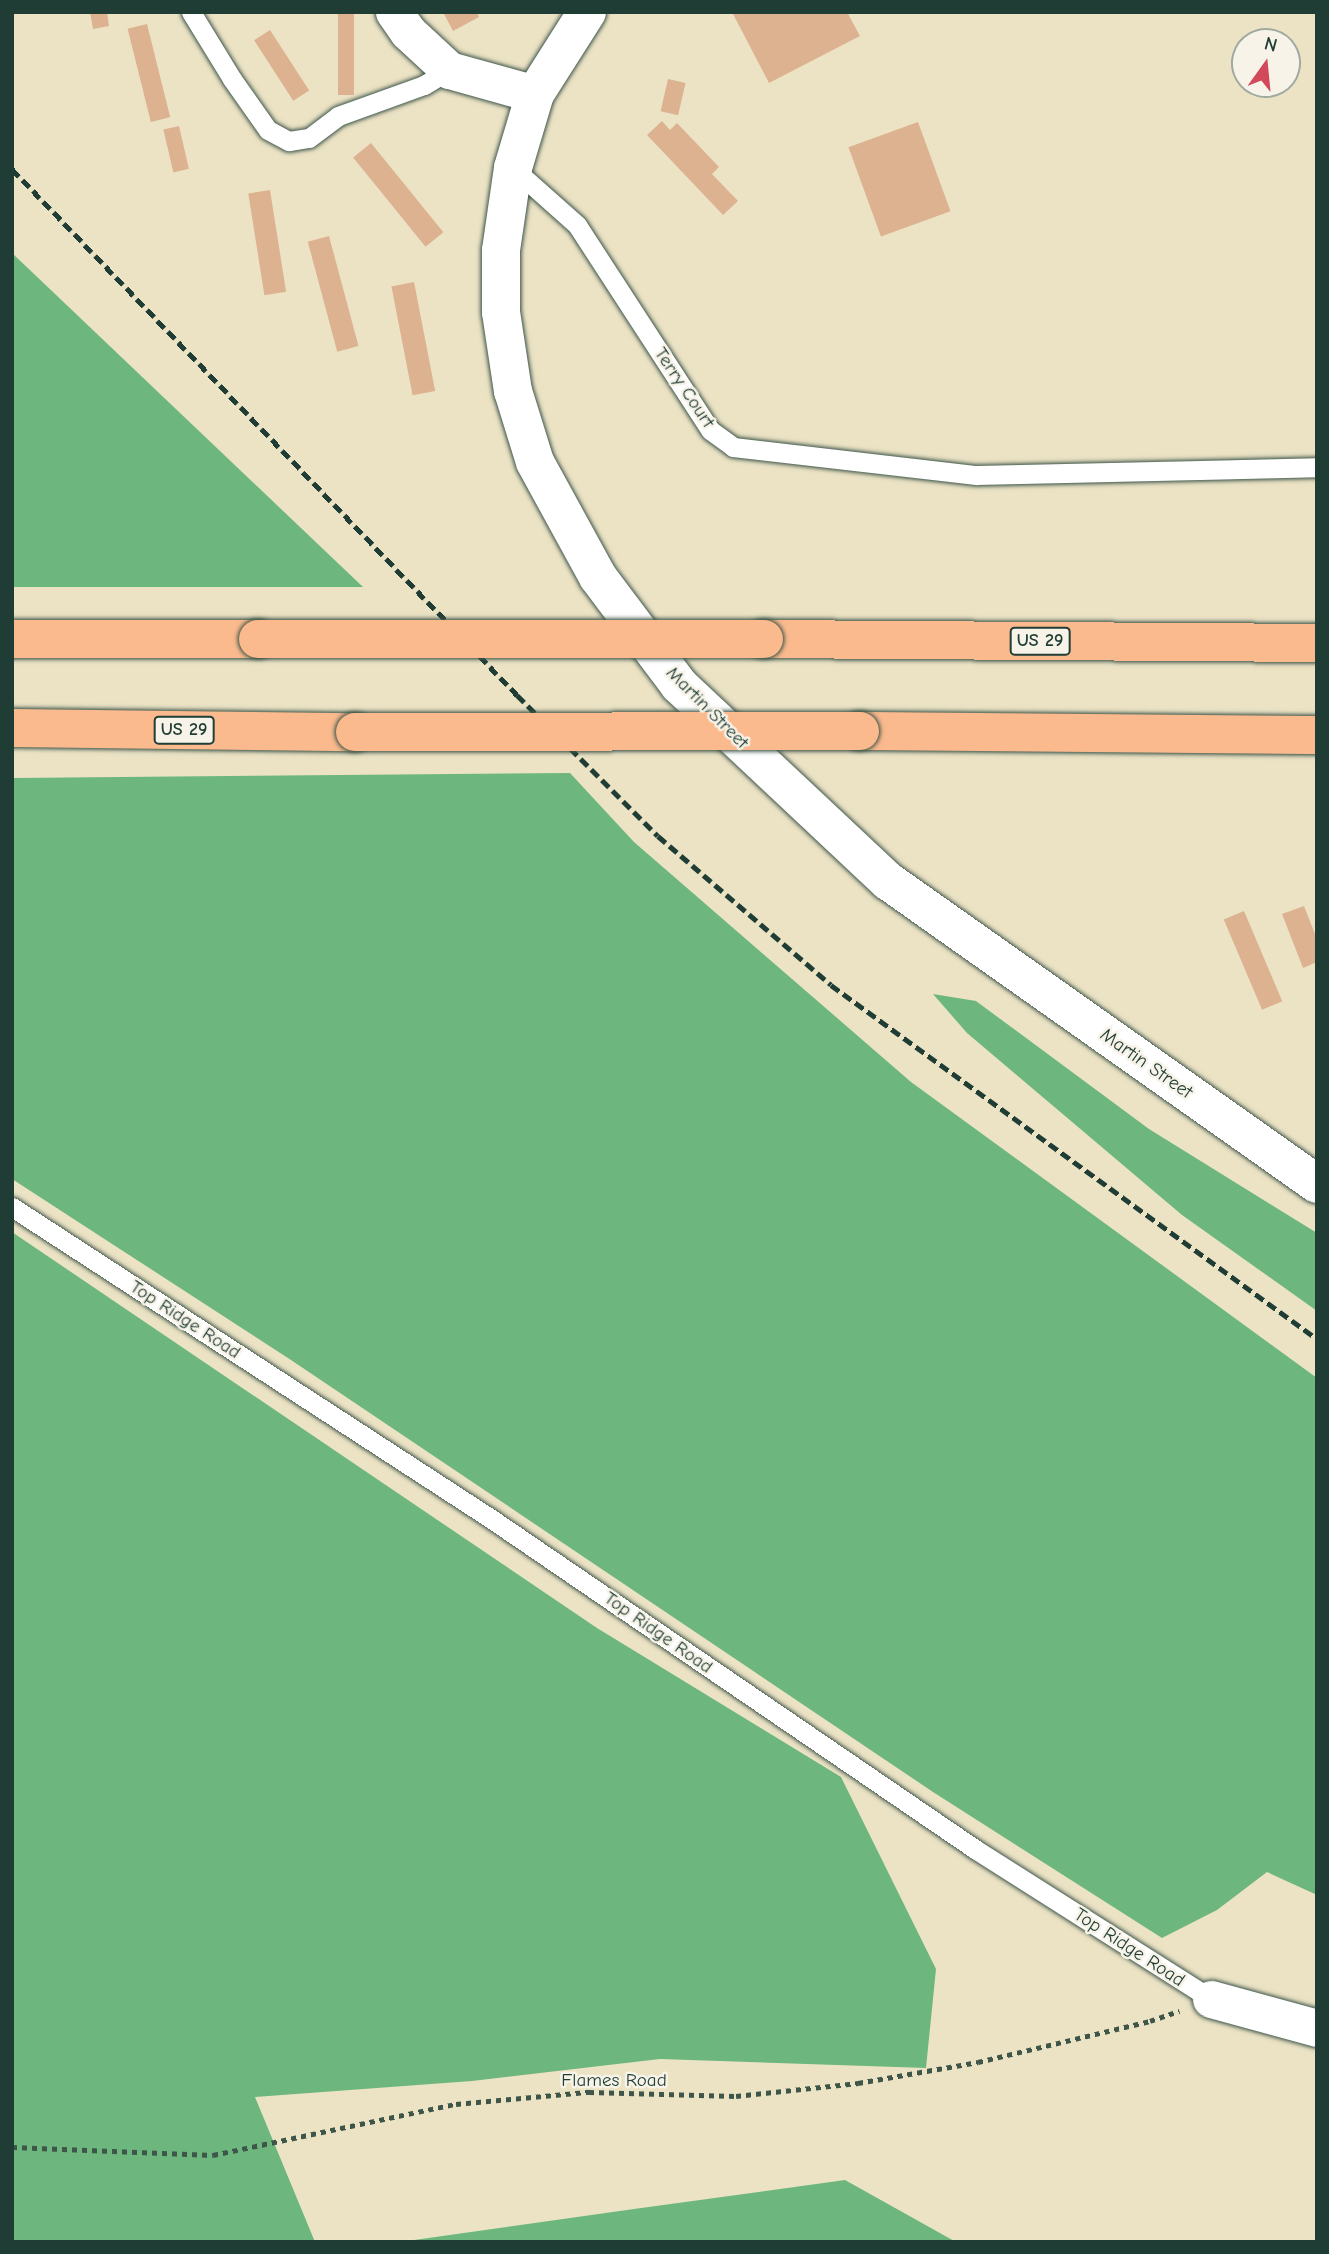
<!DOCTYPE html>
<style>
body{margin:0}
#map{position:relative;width:1329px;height:2254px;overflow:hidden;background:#ece3c5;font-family:"Comic Neue",sans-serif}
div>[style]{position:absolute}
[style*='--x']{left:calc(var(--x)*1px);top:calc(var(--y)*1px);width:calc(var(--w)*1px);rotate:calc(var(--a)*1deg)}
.forest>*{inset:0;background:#6db77e}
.building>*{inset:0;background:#ddb290;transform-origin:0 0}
.path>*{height:4.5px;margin-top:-2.25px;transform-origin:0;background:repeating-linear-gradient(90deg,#3e564a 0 5px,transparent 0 10px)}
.roads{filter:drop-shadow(0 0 2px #3e564a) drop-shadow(0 0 2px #3e564a)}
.service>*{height:19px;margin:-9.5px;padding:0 9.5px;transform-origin:9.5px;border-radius:9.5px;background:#fff}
.minor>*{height:37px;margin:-18.5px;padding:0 18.5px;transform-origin:18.5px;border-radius:18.5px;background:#fff}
.tertiary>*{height:38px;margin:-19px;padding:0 19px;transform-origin:19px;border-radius:19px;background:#fff}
.motorway>*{height:38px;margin:-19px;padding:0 19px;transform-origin:19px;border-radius:19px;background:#fbba8d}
.rail>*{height:5px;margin-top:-2.5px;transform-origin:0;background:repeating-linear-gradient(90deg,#1f3d34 0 10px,transparent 0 15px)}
.bridges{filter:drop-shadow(0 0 2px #3e564a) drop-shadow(0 0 2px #3e564a)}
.motorway-bridge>*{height:38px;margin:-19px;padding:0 19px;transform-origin:19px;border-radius:19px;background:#fbba8d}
span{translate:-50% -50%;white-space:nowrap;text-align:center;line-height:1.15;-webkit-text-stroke:5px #f7f3e8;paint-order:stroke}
.shield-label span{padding:2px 5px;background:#f7f3e8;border:2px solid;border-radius:5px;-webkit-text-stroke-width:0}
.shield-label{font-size:18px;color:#1f3d34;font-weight:700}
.street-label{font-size:19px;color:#1f3d34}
.frame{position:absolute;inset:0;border:14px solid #1f3d34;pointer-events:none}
.north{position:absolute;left:1231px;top:28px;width:70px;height:70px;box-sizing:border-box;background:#f7f3e8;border:2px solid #a1aaa0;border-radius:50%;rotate:15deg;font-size:19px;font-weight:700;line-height:28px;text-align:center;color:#1f3d34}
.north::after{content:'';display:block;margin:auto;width:24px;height:32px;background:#d1495b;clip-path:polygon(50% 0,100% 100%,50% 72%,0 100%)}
</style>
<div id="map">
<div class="forest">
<i style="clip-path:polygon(12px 253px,363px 587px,12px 587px)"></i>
<i style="clip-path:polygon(570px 773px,634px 842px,911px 1082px,1317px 1378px,1317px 1895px,1267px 1872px,1217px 1910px,1162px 1938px,933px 1792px,291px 1360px,12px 1179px,12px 778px)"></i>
<i style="clip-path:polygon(933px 994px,976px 1001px,1149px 1129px,1317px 1233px,1317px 1311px,1182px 1215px,967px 1033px)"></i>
<i style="clip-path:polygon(12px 1232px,597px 1628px,841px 1777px,936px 1969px,926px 2068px,660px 2059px,472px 2081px,255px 2097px,315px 2242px,12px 2242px)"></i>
<i style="clip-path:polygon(845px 2180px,956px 2242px,400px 2242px,634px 2209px)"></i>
</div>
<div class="building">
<i style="clip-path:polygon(90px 12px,107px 12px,109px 26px,93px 29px)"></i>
<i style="left:338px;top:12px;width:16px;height:83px"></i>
<i style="clip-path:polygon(443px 12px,477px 12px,479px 17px,453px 31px)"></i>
<i style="clip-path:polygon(732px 12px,847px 12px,860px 36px,769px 83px)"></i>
<i style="left:147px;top:24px;width:96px;height:20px;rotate:76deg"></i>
<i style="left:270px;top:30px;width:72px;height:19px;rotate:57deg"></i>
<i style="left:668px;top:79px;width:18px;height:33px;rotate:13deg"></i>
<i style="clip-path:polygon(662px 121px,670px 130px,677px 123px,719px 167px,712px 174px,738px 201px,723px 215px,647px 135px)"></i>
<i style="left:918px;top:122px;width:95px;height:74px;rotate:70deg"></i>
<i style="left:179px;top:126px;width:44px;height:16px;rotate:77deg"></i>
<i style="left:371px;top:143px;width:115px;height:23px;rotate:51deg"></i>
<i style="left:270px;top:190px;width:103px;height:22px;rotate:81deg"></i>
<i style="left:329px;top:236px;width:114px;height:22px;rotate:75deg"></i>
<i style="left:414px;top:282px;width:111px;height:23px;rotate:79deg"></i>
<i style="clip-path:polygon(1304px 906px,1317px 939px,1317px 962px,1303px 968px,1282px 914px)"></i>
<i style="left:1244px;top:911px;width:98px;height:22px;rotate:67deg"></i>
</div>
<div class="path">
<i style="--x:12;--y:2147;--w:201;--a:2.3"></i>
<i style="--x:213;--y:2155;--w:248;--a:-11.9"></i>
<i style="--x:456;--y:2104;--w:134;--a:-5.2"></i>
<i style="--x:589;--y:2092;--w:147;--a:1.6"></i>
<i style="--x:736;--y:2096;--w:123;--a:-6.1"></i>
<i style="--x:858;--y:2083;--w:122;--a:-9.9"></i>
<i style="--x:978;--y:2062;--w:177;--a:-13.4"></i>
<i style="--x:1150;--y:2021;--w:31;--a:-19"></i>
</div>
<div class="roads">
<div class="service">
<i style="--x:191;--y:12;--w:79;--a:58.5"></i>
<i style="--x:232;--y:79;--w:62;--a:54.8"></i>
<i style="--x:268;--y:130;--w:24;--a:28"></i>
<i style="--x:289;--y:141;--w:20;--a:-9"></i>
<i style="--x:309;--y:138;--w:36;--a:-37"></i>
<i style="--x:338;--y:116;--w:91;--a:-19.8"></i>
<i style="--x:424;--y:85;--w:29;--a:-31"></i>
<i style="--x:513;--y:168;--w:86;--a:41.7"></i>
<i style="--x:577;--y:225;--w:244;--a:57"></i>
<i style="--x:710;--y:430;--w:29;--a:36"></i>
<i style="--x:733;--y:447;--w:245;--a:6.6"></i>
<i style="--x:976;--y:475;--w:341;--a:-1.3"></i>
<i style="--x:12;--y:1207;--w:574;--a:33.05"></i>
<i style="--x:493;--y:1520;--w:584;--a:34.32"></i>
<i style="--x:975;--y:1849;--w:280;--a:32.4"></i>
</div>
<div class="minor">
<i style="--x:394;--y:12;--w:24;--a:55"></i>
<i style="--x:408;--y:32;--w:56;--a:42.8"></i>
<i style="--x:449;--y:70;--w:89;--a:15.6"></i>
<i style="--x:1211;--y:1999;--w:110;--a:15.3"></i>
</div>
<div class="tertiary">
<i style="--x:587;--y:12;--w:97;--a:122.4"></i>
<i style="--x:535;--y:94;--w:77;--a:106.6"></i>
<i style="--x:513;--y:168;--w:83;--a:98.3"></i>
<i style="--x:501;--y:250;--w:62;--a:90"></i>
<i style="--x:501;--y:312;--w:80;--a:81.4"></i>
<i style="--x:513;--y:391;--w:74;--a:72.8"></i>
<i style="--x:535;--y:462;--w:131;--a:61.3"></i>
<i style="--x:598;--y:577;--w:135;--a:53.1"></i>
<i style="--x:679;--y:685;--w:287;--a:43.2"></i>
<i style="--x:888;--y:881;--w:525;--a:35.23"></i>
</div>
<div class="motorway">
<i style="--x:12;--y:639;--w:246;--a:0"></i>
<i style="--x:764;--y:639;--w:553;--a:0.41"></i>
<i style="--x:12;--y:728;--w:343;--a:0.7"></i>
<i style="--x:860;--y:731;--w:457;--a:0.5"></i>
</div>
</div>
<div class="rail">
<i style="--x:12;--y:169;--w:729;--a:46.17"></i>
<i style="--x:517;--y:695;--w:199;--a:45"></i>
<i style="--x:658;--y:836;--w:228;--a:40.7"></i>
<i style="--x:831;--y:985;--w:601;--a:36.07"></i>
</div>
<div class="bridges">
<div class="motorway-bridge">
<i style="--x:258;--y:639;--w:506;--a:0"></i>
<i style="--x:355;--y:732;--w:505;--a:-0.11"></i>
</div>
</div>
<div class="shield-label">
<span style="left:1040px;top:641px">US 29</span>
<span style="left:184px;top:730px">US 29</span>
</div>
<div class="street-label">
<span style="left:684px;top:388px;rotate:56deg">Terry Court</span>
<span style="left:707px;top:708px;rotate:45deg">Martin Street</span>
<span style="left:1146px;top:1064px;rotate:35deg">Martin Street</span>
<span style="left:185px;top:1320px;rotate:33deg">Top Ridge Road</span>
<span style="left:658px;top:1633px;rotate:35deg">Top Ridge Road</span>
<span style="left:1129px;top:1948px;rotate:33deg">Top Ridge Road</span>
<span style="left:614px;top:2081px">Flames Road</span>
</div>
<div class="frame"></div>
<div class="north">N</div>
</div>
